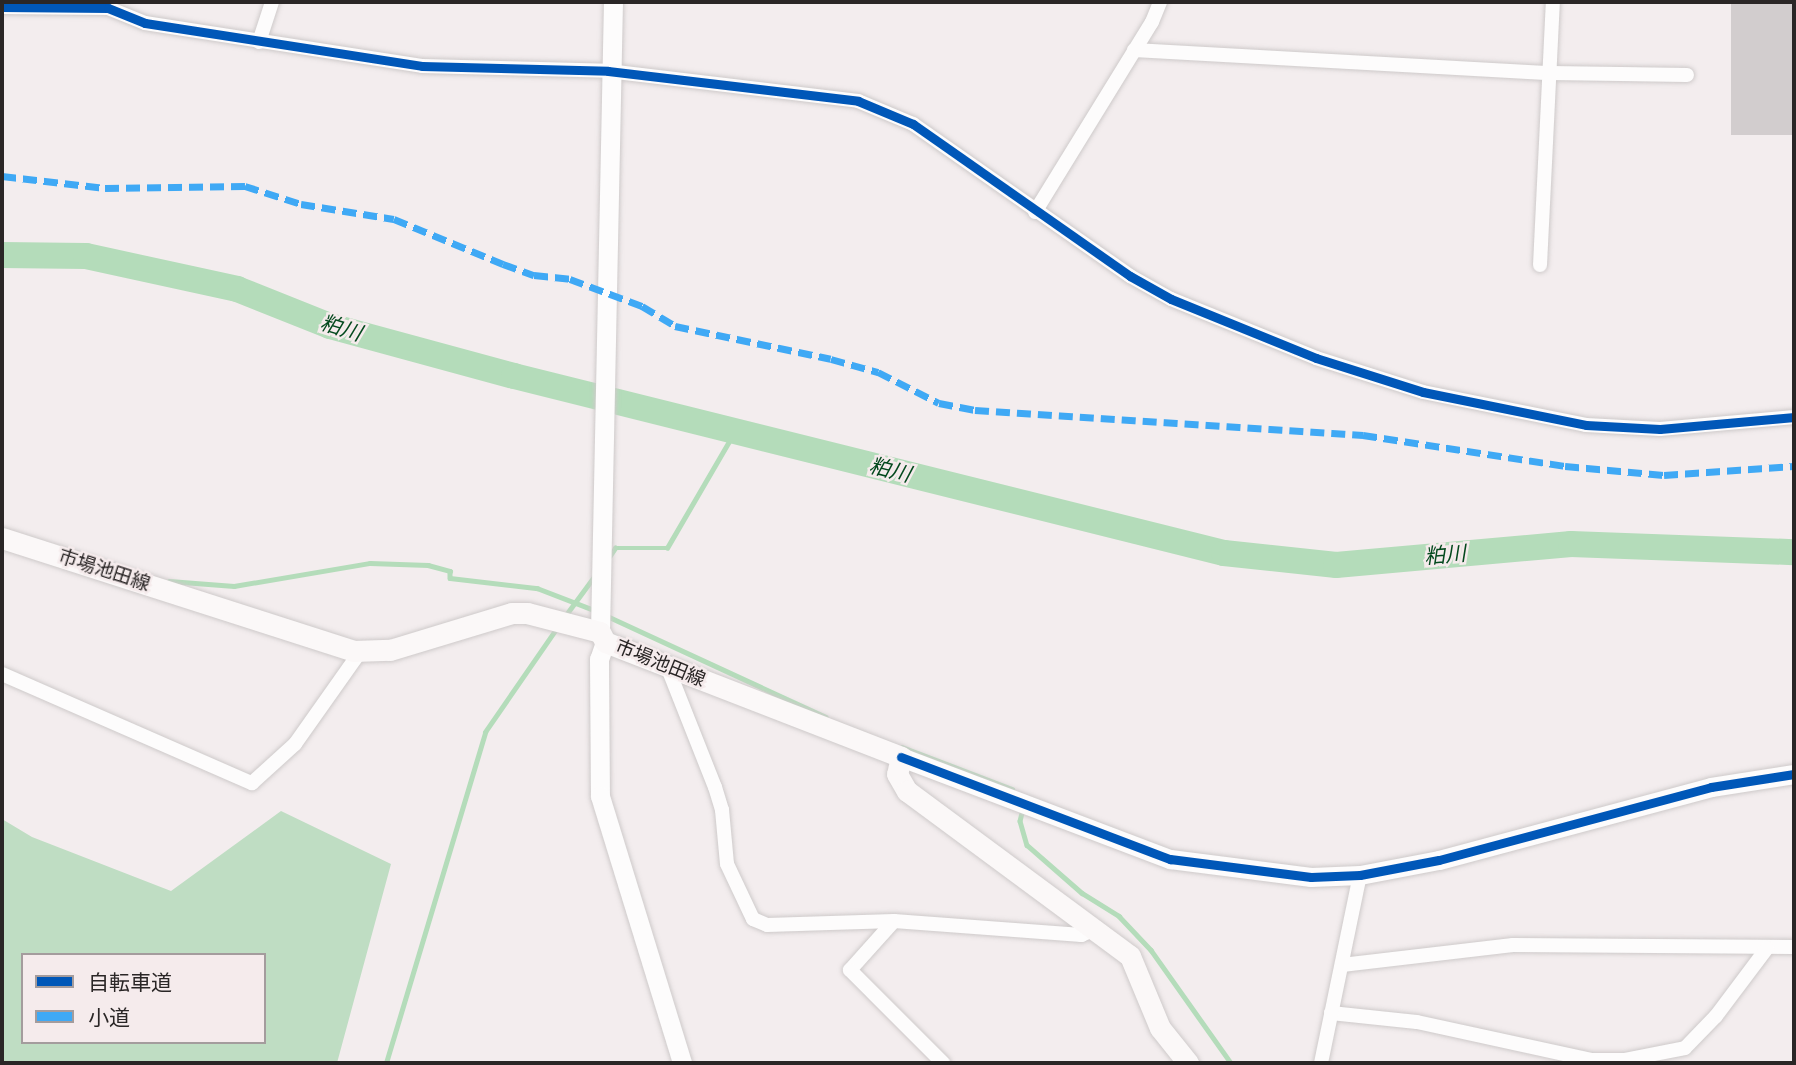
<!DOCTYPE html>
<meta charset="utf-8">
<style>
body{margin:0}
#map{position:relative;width:1796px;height:1065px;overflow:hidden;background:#f3edee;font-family:"Source Sans 3","Noto Sans JP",sans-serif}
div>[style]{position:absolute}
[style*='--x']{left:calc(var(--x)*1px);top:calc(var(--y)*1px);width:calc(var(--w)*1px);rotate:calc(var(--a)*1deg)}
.forest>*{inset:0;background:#bfddc3}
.shadow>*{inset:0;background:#0003;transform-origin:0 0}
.stream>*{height:4.5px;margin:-2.25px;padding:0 2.25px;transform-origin:2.25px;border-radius:2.25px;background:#b4dcba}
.river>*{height:26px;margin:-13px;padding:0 13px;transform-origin:13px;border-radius:13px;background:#b4dcba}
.building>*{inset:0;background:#d2cdce;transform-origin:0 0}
.roads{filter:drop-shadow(0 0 2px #cecaca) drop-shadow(0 0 2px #cecaca)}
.minor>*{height:14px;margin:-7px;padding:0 7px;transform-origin:7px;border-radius:7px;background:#fdfcfc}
.tertiary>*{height:19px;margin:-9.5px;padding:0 9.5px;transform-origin:9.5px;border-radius:9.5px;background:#fdfcfc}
.secondary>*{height:21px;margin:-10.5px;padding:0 10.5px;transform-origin:10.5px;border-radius:10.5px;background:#fbf8f8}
.quiet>*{height:7px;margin-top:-3.5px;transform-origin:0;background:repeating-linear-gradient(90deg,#3fa9f5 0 14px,transparent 0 21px)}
.cycleway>*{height:9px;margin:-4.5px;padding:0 4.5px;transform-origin:4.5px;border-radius:4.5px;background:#0057b8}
span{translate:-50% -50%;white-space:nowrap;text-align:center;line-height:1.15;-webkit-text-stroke:5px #f5ebec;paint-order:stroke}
.street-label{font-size:19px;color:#2a2626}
.water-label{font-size:21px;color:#03491d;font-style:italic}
.frame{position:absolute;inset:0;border:4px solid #2a2626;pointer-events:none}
.legend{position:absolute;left:21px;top:953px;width:245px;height:91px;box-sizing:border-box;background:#f5ebec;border:2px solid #a49c9d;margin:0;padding:9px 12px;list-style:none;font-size:21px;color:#2a2626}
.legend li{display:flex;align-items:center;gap:14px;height:35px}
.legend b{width:35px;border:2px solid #a49c9d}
</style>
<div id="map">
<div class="forest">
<i style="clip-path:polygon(evenodd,281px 811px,391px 864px,337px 1063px,2px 1063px,2px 819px,32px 837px,171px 891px,281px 811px,23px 955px,264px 955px,264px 1042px,23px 1042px,23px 955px)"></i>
</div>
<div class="shadow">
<i style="left:1733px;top:2px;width:61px;height:131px"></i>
</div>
<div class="stream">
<i style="--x:609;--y:557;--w:11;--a:-56"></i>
<i style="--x:615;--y:548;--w:52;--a:0"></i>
<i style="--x:667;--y:548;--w:135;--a:-59.8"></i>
<i style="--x:169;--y:581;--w:65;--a:4.4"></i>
<i style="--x:234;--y:586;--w:138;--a:-9.6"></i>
<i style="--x:370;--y:563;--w:58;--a:2"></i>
<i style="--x:428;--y:565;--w:23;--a:15"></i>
<i style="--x:450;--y:571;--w:7;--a:90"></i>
<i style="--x:450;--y:578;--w:88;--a:6.6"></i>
<i style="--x:537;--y:588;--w:61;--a:21.1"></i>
<i style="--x:605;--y:615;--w:243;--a:24.8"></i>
<i style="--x:565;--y:616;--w:47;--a:-53.6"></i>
<i style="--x:902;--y:747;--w:118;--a:20.9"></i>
<i style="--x:1023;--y:809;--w:12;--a:104"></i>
<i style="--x:1020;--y:821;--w:25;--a:74"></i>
<i style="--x:1027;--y:845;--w:73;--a:41.1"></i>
<i style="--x:1082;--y:893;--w:44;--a:31.9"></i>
<i style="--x:1119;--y:916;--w:47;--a:46.7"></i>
<i style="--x:1151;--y:950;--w:138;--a:54.7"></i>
<i style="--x:386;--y:1063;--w:345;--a:-73.3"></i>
<i style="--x:485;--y:732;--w:129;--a:-55.4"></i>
</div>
<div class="river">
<i style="--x:2;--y:255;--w:84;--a:0.7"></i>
<i style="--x:86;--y:256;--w:155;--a:12.3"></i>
<i style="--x:237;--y:289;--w:100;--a:21.7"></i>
<i style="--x:330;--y:326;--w:191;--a:15.2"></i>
<i style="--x:514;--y:376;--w:732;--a:14"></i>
<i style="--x:1224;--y:553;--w:113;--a:6.1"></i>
<i style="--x:1336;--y:565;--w:236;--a:-5.1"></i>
<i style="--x:1571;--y:544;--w:223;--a:2.1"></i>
</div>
<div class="building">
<i style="left:1731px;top:2px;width:63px;height:133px"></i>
</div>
<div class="roads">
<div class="minor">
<i style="--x:2;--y:7;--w:106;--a:0.5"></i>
<i style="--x:108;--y:8;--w:40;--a:22"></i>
<i style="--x:145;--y:23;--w:280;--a:8.8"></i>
<i style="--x:422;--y:66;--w:186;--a:1.5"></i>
<i style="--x:608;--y:71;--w:252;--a:6.8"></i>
<i style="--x:858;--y:101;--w:60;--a:22.7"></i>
<i style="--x:913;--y:124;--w:265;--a:35"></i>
<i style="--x:1130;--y:276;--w:47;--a:29.3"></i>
<i style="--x:1171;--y:299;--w:157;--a:22.1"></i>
<i style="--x:1316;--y:358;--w:112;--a:17.6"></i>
<i style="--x:1423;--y:392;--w:166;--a:11.4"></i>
<i style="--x:1586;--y:425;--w:74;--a:3.1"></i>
<i style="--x:1660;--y:429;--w:135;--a:-5.1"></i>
<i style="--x:259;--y:42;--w:42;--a:-72"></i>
<i style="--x:1134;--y:50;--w:417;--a:3.2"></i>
<i style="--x:1550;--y:73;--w:137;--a:0.8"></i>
<i style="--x:1035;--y:212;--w:223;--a:-58.4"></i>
<i style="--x:1152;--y:22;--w:22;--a:-68"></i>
<i style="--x:1540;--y:265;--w:263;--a:-87.2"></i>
<i style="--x:667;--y:666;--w:130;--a:68.4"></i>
<i style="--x:715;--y:787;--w:24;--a:73"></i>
<i style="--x:722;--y:810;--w:54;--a:84.7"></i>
<i style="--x:727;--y:864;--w:61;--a:64.7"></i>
<i style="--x:753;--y:919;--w:15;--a:23"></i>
<i style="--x:767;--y:925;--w:127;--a:-1.8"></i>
<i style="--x:894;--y:921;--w:188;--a:4.3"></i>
<i style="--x:1081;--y:935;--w:18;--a:-22"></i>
<i style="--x:2;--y:674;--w:273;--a:23.6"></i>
<i style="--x:252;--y:783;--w:58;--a:-42.2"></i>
<i style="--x:295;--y:744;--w:113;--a:-54.8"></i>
<i style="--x:894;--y:921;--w:66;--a:131.9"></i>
<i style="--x:850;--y:970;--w:132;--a:45"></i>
<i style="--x:1342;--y:965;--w:172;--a:-6.7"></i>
<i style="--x:1513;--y:945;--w:281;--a:0.4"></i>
<i style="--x:1331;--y:1013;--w:86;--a:6"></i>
<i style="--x:1417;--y:1022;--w:178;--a:12.3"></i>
<i style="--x:1591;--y:1060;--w:33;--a:0"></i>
<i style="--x:1624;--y:1060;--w:62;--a:-11.1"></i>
<i style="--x:1685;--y:1048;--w:45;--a:-45.9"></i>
<i style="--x:1716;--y:1016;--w:85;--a:-53.1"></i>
<i style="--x:1321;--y:1063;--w:192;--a:-78.3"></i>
</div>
<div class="tertiary">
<i style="--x:600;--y:632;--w:630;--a:-88.82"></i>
<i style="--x:605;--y:642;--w:18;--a:109"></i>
<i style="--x:599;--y:659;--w:137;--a:89.6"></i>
<i style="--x:600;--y:796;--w:279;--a:72.9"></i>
<i style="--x:901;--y:757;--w:288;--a:20.8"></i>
<i style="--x:1170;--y:859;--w:142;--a:7.3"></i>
<i style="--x:1311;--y:877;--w:49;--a:-2.3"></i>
<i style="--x:1360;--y:875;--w:80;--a:-10.8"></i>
<i style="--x:1439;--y:860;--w:282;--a:-15"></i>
<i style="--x:1711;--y:787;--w:84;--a:-8.9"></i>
</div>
<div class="secondary">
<i style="--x:2;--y:538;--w:369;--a:17.8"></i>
<i style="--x:353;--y:651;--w:37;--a:-2"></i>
<i style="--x:390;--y:650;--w:127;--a:-16.9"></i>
<i style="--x:512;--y:613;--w:15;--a:0"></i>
<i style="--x:527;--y:613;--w:75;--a:14.6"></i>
<i style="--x:600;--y:632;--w:11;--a:63"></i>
<i style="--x:605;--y:642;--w:318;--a:21.2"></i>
<i style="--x:901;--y:757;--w:17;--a:103"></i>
<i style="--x:897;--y:774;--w:20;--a:60"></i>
<i style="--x:907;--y:791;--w:277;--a:36.5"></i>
<i style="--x:1130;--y:956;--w:78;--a:67.4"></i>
<i style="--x:1160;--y:1028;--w:45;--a:51.3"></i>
</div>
</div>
<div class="quiet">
<i style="--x:2;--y:176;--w:104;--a:6.6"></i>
<i style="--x:105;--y:188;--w:140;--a:-0.8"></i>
<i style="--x:245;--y:186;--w:59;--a:17.8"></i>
<i style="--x:301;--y:204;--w:94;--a:9.2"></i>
<i style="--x:394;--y:219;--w:118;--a:22.4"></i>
<i style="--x:503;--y:264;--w:33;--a:20"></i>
<i style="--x:534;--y:275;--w:36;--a:6"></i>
<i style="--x:570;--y:279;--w:77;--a:20.6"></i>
<i style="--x:642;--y:306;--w:39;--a:31"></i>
<i style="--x:675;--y:326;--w:159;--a:11.9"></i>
<i style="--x:831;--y:359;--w:49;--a:15.5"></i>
<i style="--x:878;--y:372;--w:68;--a:26.9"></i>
<i style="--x:939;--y:403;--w:37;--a:11"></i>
<i style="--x:975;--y:410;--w:389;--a:3.7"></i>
<i style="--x:1363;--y:435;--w:204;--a:8.7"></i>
<i style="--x:1565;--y:466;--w:99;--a:5.2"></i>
<i style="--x:1664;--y:475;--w:130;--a:-4"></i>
</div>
<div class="cycleway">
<i style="--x:2;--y:7;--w:106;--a:0.5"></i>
<i style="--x:108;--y:8;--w:40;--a:22"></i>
<i style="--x:145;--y:23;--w:280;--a:8.8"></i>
<i style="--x:422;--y:66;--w:186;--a:1.5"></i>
<i style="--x:608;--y:71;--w:252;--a:6.8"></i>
<i style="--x:858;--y:101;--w:60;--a:22.7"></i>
<i style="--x:913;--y:124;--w:265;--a:35"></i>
<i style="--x:1130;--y:276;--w:47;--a:29.3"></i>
<i style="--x:1171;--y:299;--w:157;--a:22.1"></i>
<i style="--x:1316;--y:358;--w:112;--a:17.6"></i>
<i style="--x:1423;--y:392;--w:166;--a:11.4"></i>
<i style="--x:1586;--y:425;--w:74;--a:3.1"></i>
<i style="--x:1660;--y:429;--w:135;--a:-5.1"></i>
<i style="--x:901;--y:757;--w:288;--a:20.8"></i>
<i style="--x:1170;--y:859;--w:142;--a:7.3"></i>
<i style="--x:1311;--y:877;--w:49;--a:-2.3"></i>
<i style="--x:1360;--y:875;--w:80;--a:-10.8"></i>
<i style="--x:1439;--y:860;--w:282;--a:-15"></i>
<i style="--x:1711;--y:787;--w:84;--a:-8.9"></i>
</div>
<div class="street-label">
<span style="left:104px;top:571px;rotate:18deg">市場池田線</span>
<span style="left:660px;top:664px;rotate:22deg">市場池田線</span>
</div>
<div class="water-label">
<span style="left:341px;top:328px;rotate:17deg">粕川</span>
<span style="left:890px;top:470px;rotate:14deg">粕川</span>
<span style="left:1445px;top:555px;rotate:-5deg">粕川</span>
</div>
<div class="frame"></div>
<ul class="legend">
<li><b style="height:9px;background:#0057b8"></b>自転車道</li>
<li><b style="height:9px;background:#3fa9f5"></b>小道</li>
</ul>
</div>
